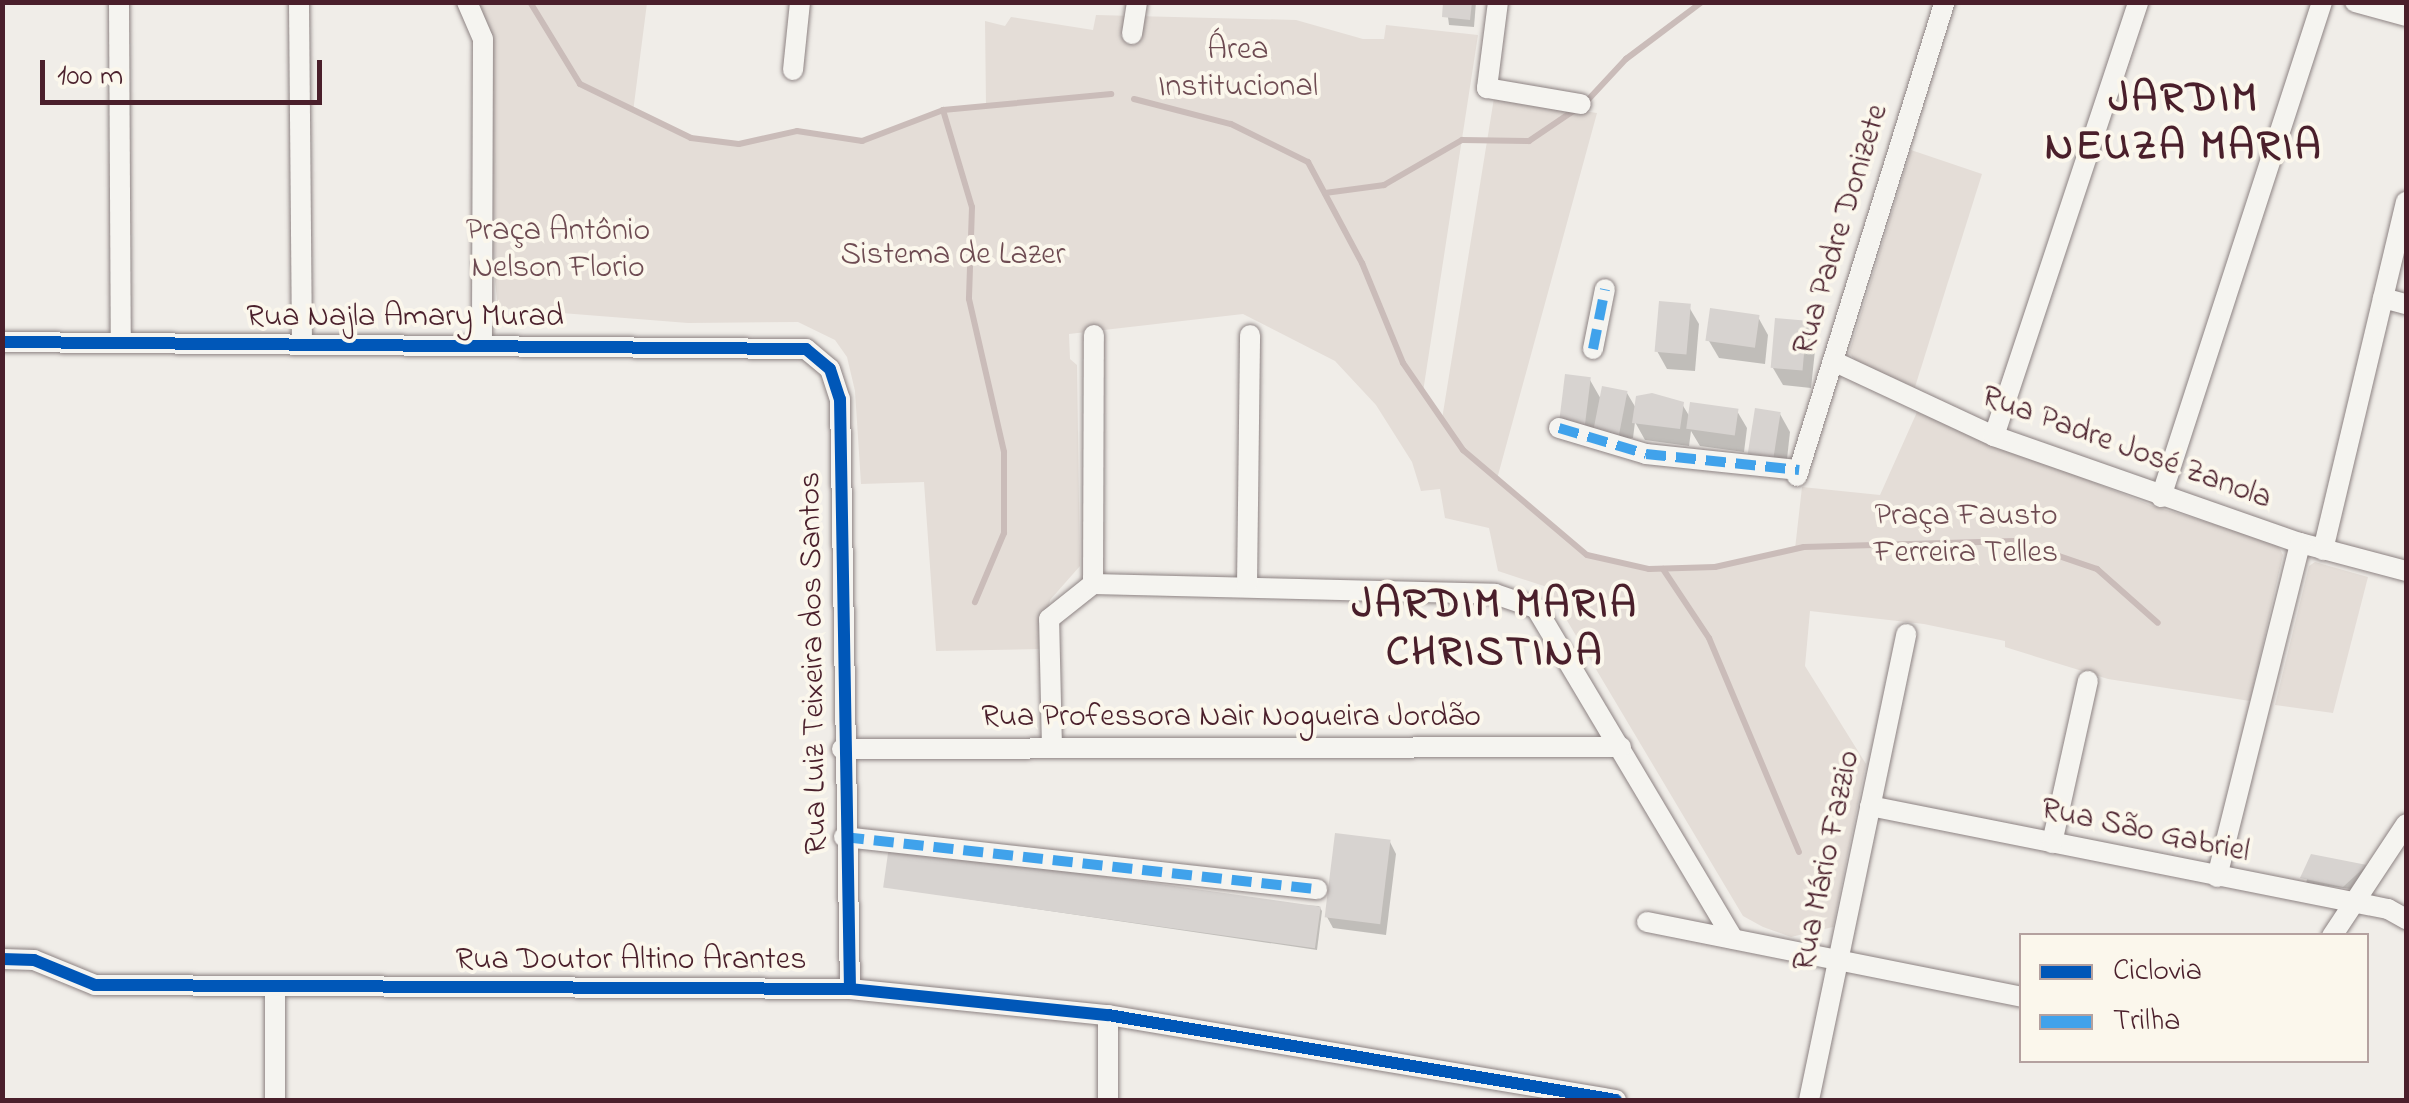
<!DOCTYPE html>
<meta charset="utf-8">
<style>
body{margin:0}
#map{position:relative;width:2409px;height:1103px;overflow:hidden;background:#f0ede8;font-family:"Indie Flower",sans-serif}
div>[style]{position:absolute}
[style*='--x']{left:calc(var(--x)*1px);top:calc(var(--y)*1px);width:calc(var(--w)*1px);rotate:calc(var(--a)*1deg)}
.green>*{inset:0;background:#e4ddd7}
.shadow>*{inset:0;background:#0003}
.stream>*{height:6px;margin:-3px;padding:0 3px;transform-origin:3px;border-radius:3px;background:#cabcb9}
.building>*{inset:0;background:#d7d3d0;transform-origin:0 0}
.roads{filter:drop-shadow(0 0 2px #8d8383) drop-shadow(0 0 2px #8d8383)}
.minor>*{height:20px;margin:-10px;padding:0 10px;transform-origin:10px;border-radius:10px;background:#f5f4f0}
.quiet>*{height:10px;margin-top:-5px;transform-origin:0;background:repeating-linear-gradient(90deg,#40a2eb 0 20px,transparent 0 30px)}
.cycleway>*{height:12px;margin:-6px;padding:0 6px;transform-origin:6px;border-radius:6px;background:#0057b8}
span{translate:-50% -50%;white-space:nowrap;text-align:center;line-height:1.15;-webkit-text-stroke:8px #fbf7ec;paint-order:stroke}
.park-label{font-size:32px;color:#6e4b52}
.street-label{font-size:32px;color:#4a1f2b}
.district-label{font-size:42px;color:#4a1f2b;font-weight:700;letter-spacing:2.5px}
.frame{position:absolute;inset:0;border:5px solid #4a1f2b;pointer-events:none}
.legend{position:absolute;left:2019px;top:933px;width:350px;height:130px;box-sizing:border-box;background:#fbf7ec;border:2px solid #b4a19f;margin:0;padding:12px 18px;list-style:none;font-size:30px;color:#4a1f2b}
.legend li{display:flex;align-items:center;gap:20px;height:50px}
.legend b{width:50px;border:2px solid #b4a19f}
.scale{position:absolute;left:40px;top:60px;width:282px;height:45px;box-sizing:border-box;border:5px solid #4a1f2b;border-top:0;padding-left:12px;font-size:30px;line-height:35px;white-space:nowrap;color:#4a1f2b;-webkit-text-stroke:8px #fbf7ec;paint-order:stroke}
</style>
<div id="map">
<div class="green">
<i style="clip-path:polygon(476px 3px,647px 3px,633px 112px,691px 138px,739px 144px,797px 131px,862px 141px,943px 110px,986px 105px,985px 21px,1005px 26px,1011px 17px,1093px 30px,1096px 15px,1296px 20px,1363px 39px,1384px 39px,1386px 25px,1478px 35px,1423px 392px,1442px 419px,1494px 98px,1597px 113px,1497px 479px,1587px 555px,1649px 569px,1715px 567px,1795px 549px,1802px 487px,1880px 495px,1917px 412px,2153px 506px,2277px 543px,2283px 555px,2250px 701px,2108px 679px,2005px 647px,2005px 641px,1924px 624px,1810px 611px,1805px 666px,1866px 764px,1833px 927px,1791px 937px,1763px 927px,1743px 916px,1547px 587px,1498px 571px,1489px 528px,1445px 518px,1440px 489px,1421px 491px,1412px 462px,1376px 405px,1335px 361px,1243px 314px,1069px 334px,1070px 359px,1077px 365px,1080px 566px,1050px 600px,1042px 649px,936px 651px,924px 482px,861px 484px,855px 391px,847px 357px,835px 340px,798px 322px,688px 323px,498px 308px,490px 236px,493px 40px)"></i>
<i style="clip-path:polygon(1911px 150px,1982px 174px,1915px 387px,1859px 364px,1849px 353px)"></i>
<i style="clip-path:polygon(2315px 562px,2368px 577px,2333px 713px,2275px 705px,2309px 566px)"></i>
</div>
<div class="shadow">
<i style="clip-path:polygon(1446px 2px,1476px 2px,1474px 27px,1449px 25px)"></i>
<i style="clip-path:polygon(1689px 307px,1699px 324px,1695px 371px,1667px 369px,1657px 351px)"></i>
<i style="clip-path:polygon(1758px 317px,1768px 335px,1765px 364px,1719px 358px,1709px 341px)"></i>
<i style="clip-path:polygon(1806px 323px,1816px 341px,1811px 388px,1783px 385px,1773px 368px)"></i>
<i style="clip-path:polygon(1590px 380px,1602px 401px,1627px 393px,1637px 410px,1682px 404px,1691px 419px,1737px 411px,1747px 428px,1744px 452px,1700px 446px,1691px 431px,1689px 446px,1645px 440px,1635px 422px,1633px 438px,1570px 438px)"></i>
<i style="clip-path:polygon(1780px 414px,1790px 432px,1785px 477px,1762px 474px)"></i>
<i style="clip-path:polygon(1390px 842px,1396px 854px,1386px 935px,1333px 928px,1327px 917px)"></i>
<i style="clip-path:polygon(2313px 857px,2366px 867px,2351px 889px,2306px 883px)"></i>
<i style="clip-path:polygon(887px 887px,1319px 906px,1322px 911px,1317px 950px)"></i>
</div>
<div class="stream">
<i style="--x:530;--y:2;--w:96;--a:58.6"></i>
<i style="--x:580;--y:84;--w:123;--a:25.9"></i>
<i style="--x:691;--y:138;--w:48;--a:7.1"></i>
<i style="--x:739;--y:144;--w:59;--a:-12.6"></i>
<i style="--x:797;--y:131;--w:66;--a:8.7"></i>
<i style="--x:862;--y:141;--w:87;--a:-20.9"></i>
<i style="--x:943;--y:110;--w:169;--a:-5.4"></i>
<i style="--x:1134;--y:99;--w:100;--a:14.5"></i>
<i style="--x:1231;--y:124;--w:86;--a:26.3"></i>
<i style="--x:1308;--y:162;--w:115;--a:61.9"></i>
<i style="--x:1362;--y:263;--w:108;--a:67.7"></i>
<i style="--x:1403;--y:363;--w:106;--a:55.4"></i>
<i style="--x:1463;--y:450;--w:162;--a:40.3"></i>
<i style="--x:1587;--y:555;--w:64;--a:12.7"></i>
<i style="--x:1649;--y:569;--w:66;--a:-1.7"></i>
<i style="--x:1715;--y:567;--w:91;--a:-12.7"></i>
<i style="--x:1804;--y:547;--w:211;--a:-1.6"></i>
<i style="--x:2015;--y:541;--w:87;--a:18.9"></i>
<i style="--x:2097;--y:569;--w:81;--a:41.5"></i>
<i style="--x:1586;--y:102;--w:59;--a:-47.1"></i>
<i style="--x:1626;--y:59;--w:95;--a:-36.9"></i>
<i style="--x:943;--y:110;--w:101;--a:73.4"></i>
<i style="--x:972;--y:207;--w:92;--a:91.9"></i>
<i style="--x:969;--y:299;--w:157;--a:77.1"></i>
<i style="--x:1004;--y:452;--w:81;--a:90"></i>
<i style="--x:1004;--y:533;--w:75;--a:112.8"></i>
<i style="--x:1325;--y:193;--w:60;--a:-7.7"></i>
<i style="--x:1384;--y:185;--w:90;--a:-30"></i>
<i style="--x:1462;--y:140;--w:67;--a:0.9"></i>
<i style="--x:1529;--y:141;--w:57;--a:-34.2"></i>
<i style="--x:1663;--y:569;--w:83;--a:56.3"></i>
<i style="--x:1709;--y:638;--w:232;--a:67.2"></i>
</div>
<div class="building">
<i style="clip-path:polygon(1443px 2px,1472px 2px,1470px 20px,1442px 17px)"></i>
<i style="left:1659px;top:301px;width:32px;height:51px;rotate:5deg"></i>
<i style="left:1710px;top:308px;width:50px;height:33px;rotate:8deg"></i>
<i style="left:1775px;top:318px;width:32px;height:50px;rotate:5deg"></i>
<i style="left:1565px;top:374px;width:26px;height:48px;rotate:7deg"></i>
<i style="left:1602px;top:386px;width:26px;height:49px;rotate:11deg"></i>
<i style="clip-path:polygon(1652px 393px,1684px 402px,1680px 429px,1632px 423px,1636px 396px)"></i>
<i style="left:1690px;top:402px;width:49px;height:27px;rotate:8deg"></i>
<i style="left:1755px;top:408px;width:26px;height:49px;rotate:9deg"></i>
<i style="left:1335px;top:833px;width:56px;height:85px;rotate:7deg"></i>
<i style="left:889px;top:846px;width:436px;height:42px;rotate:8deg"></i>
<i style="clip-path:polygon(2311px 854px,2367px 865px,2343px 887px,2300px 878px)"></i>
</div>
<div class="roads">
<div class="minor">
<i style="--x:119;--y:2;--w:341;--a:89.7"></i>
<i style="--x:299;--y:2;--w:343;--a:89.5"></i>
<i style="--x:467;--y:2;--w:40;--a:66.6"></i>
<i style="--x:483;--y:39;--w:307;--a:90.2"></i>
<i style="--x:1498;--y:2;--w:87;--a:97.3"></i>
<i style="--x:1487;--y:88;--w:95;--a:9.7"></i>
<i style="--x:2355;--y:2;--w:53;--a:15.4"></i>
<i style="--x:1132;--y:34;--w:32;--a:-81"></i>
<i style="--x:793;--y:70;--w:68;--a:-84.1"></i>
<i style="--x:2383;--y:298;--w:24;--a:15"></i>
<i style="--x:2;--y:342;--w:804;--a:0.5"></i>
<i style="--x:806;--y:349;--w:31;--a:40"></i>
<i style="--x:830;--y:369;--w:32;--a:72"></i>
<i style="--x:840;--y:399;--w:590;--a:89.03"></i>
<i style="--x:1593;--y:349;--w:61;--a:-78.7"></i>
<i style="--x:1833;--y:361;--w:178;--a:25"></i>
<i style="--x:1994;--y:436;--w:324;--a:19.3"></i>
<i style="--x:2300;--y:543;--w:110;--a:14.8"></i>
<i style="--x:1559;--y:428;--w:91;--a:16.6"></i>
<i style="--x:1646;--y:454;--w:154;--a:6"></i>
<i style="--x:1994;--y:436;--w:457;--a:-71.6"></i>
<i style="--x:1797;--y:476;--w:497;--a:-72.7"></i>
<i style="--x:2161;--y:497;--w:521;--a:-71.98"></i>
<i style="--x:2323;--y:550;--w:358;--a:-76.6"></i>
<i style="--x:1093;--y:584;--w:402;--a:1.4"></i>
<i style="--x:1495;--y:594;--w:43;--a:18.9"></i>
<i style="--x:1536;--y:608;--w:385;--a:59.2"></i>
<i style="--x:1247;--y:586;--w:251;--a:-89.3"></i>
<i style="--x:1052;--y:748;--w:129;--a:-91.3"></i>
<i style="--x:1049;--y:619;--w:56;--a:-38.5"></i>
<i style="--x:1093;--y:584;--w:249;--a:-89.8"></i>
<i style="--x:842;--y:749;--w:779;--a:-0.15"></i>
<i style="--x:1870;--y:806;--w:528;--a:11.25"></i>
<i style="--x:2388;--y:909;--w:21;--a:29"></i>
<i style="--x:844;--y:837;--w:476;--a:6.3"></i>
<i style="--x:2052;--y:843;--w:166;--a:-77.5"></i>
<i style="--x:2217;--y:877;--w:344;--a:-76"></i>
<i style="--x:1647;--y:922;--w:382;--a:11.3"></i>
<i style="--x:2332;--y:936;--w:134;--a:-56.5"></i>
<i style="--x:2;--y:959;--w:32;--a:2"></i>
<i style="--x:34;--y:960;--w:66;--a:22.3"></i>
<i style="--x:95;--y:985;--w:755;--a:0.3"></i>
<i style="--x:850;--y:989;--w:259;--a:5.8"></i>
<i style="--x:1108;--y:1015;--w:515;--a:9.5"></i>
<i style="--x:275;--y:1100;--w:113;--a:-90"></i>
<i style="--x:1108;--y:1100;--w:85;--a:-90"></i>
<i style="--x:1809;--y:1100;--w:476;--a:-78.2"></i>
</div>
</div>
<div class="quiet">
<i style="--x:1593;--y:349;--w:61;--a:-78.7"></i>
<i style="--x:1559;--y:428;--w:91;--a:16.6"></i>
<i style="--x:1646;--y:454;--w:154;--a:6"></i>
<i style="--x:844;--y:837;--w:476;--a:6.3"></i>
</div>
<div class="cycleway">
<i style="--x:2;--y:342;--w:804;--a:0.5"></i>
<i style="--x:806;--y:349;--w:31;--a:40"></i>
<i style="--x:830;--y:369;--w:32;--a:72"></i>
<i style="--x:840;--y:399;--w:590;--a:89.03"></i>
<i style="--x:2;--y:959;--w:32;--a:2"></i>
<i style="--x:34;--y:960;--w:66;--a:22.3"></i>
<i style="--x:95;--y:985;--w:755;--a:0.3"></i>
<i style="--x:850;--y:989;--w:259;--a:5.8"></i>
<i style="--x:1108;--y:1015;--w:515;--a:9.5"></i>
</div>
<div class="park-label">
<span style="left:1238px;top:70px">Área<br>Institucional</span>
<span style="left:558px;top:251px">Praça Antônio<br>Nelson Florio</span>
<span style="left:953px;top:256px">Sistema de Lazer</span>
<span style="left:1966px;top:536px">Praça Fausto<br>Ferreira Telles</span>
</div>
<div class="street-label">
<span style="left:1842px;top:230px;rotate:-73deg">Rua Padre Donizete</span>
<span style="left:405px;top:318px">Rua Najla Amary Murad</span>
<span style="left:2126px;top:449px;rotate:20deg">Rua Padre José Zanola</span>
<span style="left:815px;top:663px;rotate:-91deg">Rua Luiz Teixeira dos Santos</span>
<span style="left:1231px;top:718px">Rua Professora Nair Nogueira Jordão</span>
<span style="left:2145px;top:832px;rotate:12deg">Rua São Gabriel</span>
<span style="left:1828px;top:861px;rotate:-78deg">Rua Mário Fazzio</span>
<span style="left:631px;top:961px">Rua Doutor Altino Arantes</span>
</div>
<div class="district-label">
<span style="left:2184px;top:124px">JARDIM<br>NEUZA MARIA</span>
<span style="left:1495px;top:630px">JARDIM MARIA<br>CHRISTINA</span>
</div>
<div class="frame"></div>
<ul class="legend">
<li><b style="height:12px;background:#0057b8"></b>Ciclovia</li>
<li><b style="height:12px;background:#40a2eb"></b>Trilha</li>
</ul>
<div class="scale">100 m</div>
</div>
